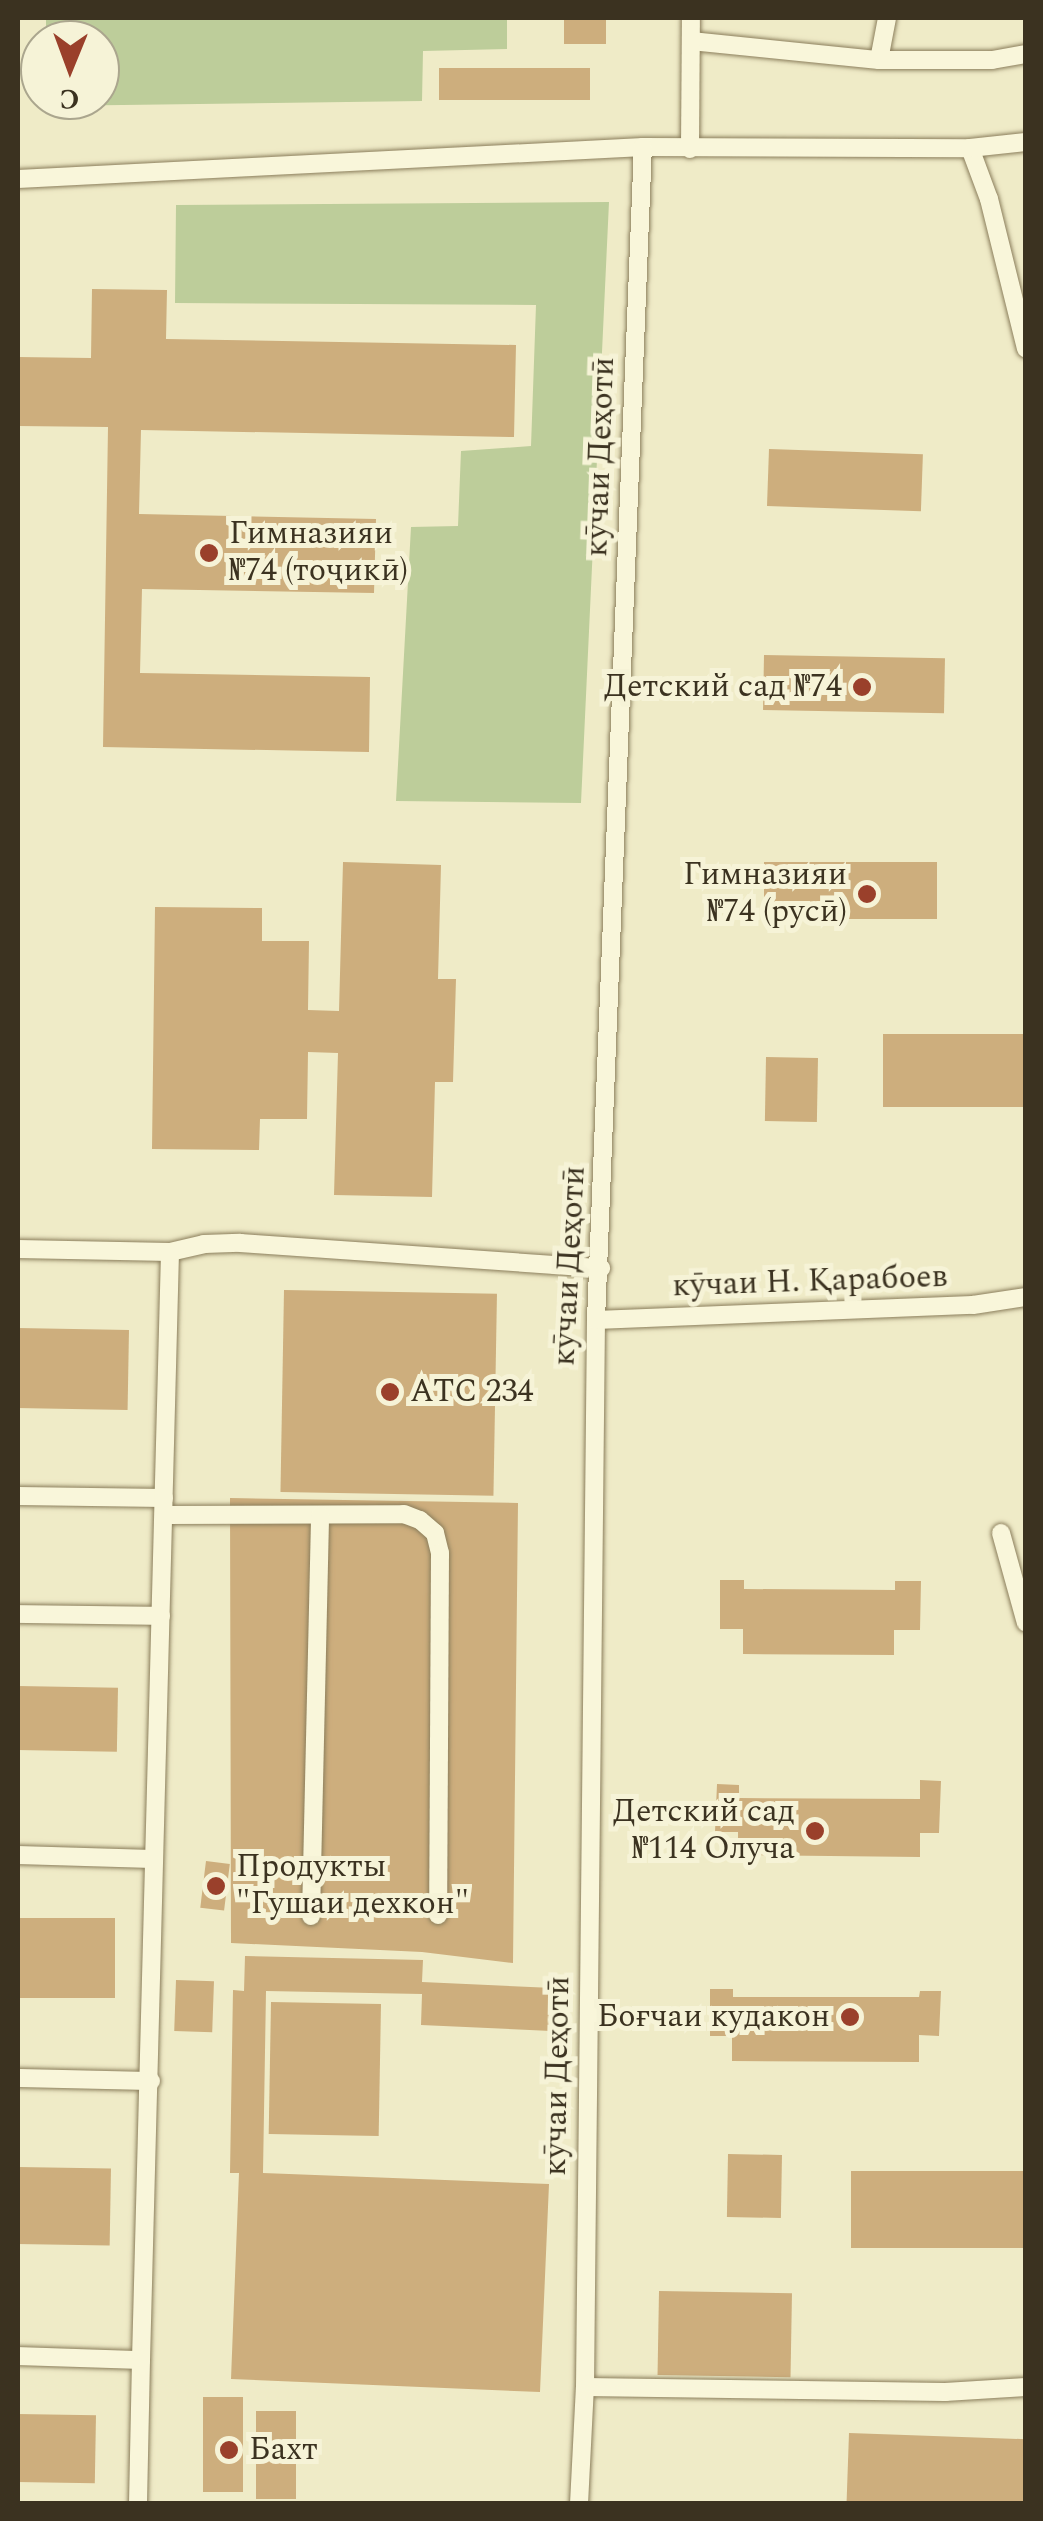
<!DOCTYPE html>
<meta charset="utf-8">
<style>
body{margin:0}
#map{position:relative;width:1043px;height:2521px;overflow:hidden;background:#efebc7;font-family:Spectral,serif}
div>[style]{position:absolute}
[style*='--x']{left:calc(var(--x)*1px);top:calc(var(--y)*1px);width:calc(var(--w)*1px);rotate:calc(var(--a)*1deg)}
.green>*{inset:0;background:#bdcd9a}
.building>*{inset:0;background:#cdae7d;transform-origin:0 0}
.roads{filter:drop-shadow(0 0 2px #8b7e5c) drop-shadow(0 0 2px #8b7e5c)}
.service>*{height:18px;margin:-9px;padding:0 9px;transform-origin:9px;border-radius:9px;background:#f9f6da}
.dots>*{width:28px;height:28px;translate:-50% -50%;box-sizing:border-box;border:5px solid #f6f3d7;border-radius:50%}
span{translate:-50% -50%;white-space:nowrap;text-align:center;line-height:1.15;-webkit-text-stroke:10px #f6f3d7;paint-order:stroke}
.street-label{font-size:32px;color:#3b3220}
.poi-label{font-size:32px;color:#3b3220}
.left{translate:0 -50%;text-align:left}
.right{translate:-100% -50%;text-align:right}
.frame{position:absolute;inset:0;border:20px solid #3b3220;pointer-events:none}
.north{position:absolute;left:20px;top:20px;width:100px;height:100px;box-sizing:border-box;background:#f6f3d7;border:2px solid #aba68e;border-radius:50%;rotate:181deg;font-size:28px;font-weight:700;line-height:40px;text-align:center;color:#3b3220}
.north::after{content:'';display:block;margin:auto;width:35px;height:45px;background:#9a402b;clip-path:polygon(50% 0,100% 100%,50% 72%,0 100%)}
</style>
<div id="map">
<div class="green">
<i style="clip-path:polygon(46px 18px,507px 18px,507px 49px,423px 51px,422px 101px,46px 106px,46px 100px,100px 100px,100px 40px,46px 40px)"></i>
<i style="clip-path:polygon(609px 202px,581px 803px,396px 801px,411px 527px,458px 526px,461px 451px,531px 446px,536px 305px,175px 303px,176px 205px)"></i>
</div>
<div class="building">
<i style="left:564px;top:18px;width:42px;height:26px"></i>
<i style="left:590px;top:68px;width:32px;height:151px;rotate:90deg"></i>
<i style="clip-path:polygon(92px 289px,167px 290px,166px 339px,516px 345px,514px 437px,141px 430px,139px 514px,376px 519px,374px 593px,142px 589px,140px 673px,370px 677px,369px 752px,103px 747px,108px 427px,18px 426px,18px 357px,91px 358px)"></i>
<i style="left:769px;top:449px;width:154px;height:57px;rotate:2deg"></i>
<i style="left:764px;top:655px;width:181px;height:55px;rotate:1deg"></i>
<i style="clip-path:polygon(343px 862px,441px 865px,438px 979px,456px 979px,453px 1082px,435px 1082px,432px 1197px,334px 1195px,338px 1053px,308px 1052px,307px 1119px,260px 1119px,259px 1150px,152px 1149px,155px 907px,262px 908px,262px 941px,309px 941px,308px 1010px,339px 1011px)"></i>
<i style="left:764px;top:862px;width:173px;height:57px"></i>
<i style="left:883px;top:1034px;width:143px;height:73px"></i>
<i style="left:766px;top:1057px;width:52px;height:64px;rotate:1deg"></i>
<i style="left:284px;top:1290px;width:213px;height:202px;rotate:1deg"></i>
<i style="left:18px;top:1328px;width:111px;height:80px;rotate:1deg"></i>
<i style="clip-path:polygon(230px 1498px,518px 1503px,513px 1963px,422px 1952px,231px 1943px)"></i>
<i style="clip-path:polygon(720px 1580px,744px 1580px,744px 1589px,895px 1590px,895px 1581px,921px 1581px,920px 1630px,894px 1630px,894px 1655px,743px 1654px,743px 1629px,720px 1629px)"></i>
<i style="left:18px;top:1686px;width:100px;height:64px;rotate:1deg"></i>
<i style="clip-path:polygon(920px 1780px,941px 1781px,939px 1833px,920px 1833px,920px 1857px,738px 1855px,738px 1832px,715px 1832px,717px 1784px,739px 1785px,739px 1798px,920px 1799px)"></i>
<i style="left:206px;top:1861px;width:24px;height:47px;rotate:7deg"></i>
<i style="left:115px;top:1918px;width:80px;height:97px;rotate:90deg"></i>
<i style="clip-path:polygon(245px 1956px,423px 1960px,422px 1982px,553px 1988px,551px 2031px,421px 2025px,422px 1994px,266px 1991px,263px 2173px,549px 2184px,540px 2392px,231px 2379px,239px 2173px,230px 2173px,233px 1990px,244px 1991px)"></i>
<i style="left:176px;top:1980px;width:38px;height:51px;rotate:2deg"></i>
<i style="clip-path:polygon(710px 1989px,733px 1989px,733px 1997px,919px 1997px,920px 1991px,941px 1991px,939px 2036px,919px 2035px,919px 2062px,732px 2061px,732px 2036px,710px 2036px)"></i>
<i style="left:271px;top:2002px;width:110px;height:132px;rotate:1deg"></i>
<i style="left:728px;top:2154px;width:54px;height:63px;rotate:1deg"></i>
<i style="left:18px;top:2167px;width:93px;height:77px;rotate:1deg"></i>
<i style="left:851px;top:2171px;width:175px;height:77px"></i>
<i style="left:659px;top:2291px;width:133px;height:84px;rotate:1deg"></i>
<i style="left:203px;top:2397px;width:40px;height:95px"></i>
<i style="left:296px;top:2411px;width:88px;height:40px;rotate:90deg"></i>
<i style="left:18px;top:2414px;width:78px;height:68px;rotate:1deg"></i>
<i style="left:849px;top:2433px;width:177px;height:71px;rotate:2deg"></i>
</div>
<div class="roads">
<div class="service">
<i style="--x:691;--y:41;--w:189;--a:5.8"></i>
<i style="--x:879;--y:60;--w:113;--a:0"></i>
<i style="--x:992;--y:60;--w:35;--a:-10"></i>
<i style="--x:879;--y:60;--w:43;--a:-79.2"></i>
<i style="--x:970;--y:148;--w:54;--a:69.6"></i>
<i style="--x:989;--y:199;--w:154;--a:76.1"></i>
<i style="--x:690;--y:149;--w:131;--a:-89.6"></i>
<i style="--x:18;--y:179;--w:626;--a:-2.93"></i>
<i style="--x:643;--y:147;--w:327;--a:0.2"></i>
<i style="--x:970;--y:148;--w:56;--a:-6.1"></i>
<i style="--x:18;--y:1249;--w:152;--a:1.1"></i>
<i style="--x:170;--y:1252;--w:35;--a:-13"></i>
<i style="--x:204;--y:1244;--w:36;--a:-2"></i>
<i style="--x:240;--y:1243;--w:362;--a:4"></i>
<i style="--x:596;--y:1320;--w:377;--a:-2.3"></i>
<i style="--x:973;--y:1305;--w:54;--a:-8.6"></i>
<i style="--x:18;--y:1496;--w:146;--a:0.8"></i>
<i style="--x:164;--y:1515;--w:240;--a:-0.2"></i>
<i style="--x:404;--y:1514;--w:17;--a:21"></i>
<i style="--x:420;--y:1520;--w:20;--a:41"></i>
<i style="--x:435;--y:1533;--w:21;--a:76"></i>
<i style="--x:440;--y:1553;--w:362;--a:90.3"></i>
<i style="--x:1001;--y:1533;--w:93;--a:74.5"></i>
<i style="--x:18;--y:1614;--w:143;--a:0.8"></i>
<i style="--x:18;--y:1855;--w:134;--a:1.7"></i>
<i style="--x:311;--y:1916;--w:401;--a:-88.7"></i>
<i style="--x:18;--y:2078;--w:133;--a:1.3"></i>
<i style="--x:18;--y:2356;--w:123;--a:1.9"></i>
<i style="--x:141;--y:2360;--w:144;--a:91.2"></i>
<i style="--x:141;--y:2360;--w:1108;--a:-88.5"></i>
<i style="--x:585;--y:2387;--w:360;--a:0.8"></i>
<i style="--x:945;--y:2392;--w:81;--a:-3.5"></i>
<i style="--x:579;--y:2504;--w:117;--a:-87.1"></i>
<i style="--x:585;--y:2387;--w:1067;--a:-89.41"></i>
<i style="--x:596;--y:1320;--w:1174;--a:-87.71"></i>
</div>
</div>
<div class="dots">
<i style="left:209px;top:553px;background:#9a402b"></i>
<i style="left:862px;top:687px;background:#9a402b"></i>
<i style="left:867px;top:894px;background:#9a402b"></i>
<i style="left:390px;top:1392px;background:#9a402b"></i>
<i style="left:815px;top:1831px;background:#9a402b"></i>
<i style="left:216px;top:1886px;background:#9a402b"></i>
<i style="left:850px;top:2017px;background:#9a402b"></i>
<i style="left:229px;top:2450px;background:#9a402b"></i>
</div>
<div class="street-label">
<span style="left:601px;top:457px;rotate:-88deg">кӯчаи Деҳотӣ</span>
<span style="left:570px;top:1266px;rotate:-87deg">кӯчаи Деҳотӣ</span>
<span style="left:810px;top:1282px;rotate:-2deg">кӯчаи Н. Қарабоев</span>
<span style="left:558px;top:2076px;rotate:-89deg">кӯчаи Деҳотӣ</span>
</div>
<div class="poi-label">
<span class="left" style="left:229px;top:553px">Гимназияи<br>№74 (тоҷикӣ)</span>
<span class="right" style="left:842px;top:687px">Детский сад №74</span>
<span class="right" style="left:847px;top:894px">Гимназияи<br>№74 (русӣ)</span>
<span class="left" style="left:410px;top:1392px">АТС 234</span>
<span class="right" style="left:795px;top:1831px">Детский сад<br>№114 Олуча</span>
<span class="left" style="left:236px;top:1886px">Продукты<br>"Гушаи дехкон"</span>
<span class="right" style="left:830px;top:2017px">Боғчаи кудакон</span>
<span class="left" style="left:249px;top:2450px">Бахт</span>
</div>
<div class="frame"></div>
<div class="north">С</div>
</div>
